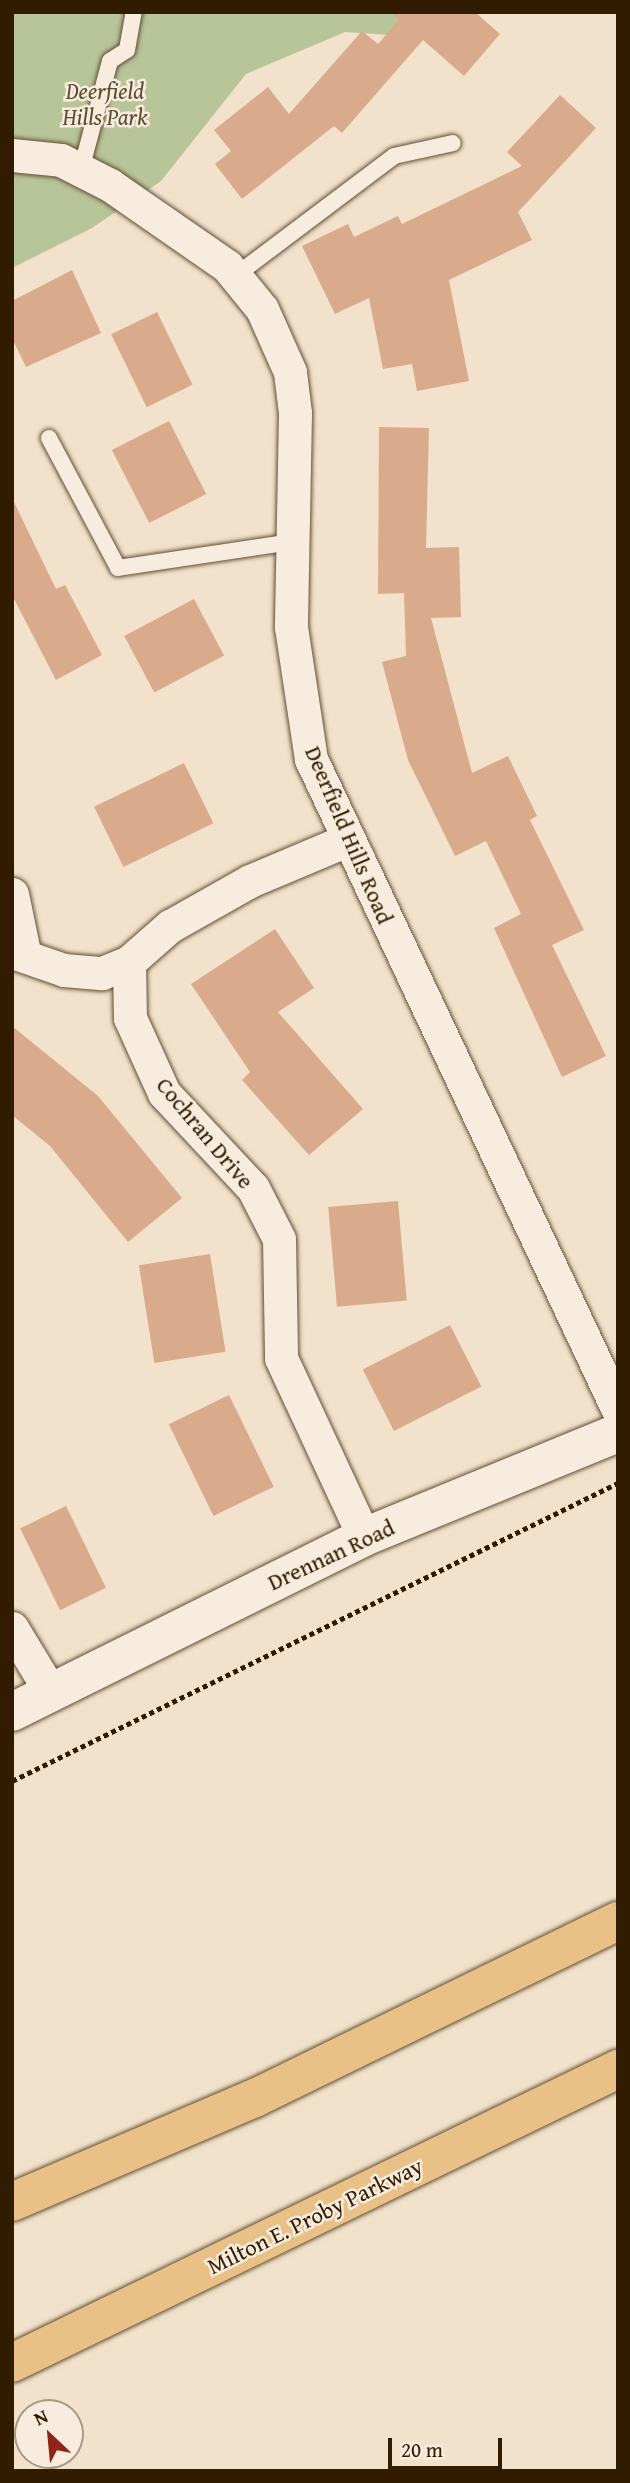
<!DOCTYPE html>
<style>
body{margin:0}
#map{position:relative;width:630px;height:2483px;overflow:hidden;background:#f2e2cb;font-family:"Gentium Book Plus",serif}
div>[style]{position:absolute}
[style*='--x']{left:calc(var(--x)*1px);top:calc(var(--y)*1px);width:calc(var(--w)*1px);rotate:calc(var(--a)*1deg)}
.green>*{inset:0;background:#b8c499}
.building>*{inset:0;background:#daaa8c;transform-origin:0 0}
.path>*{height:4.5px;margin-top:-2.25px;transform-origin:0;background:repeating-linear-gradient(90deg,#311c02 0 5px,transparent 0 8.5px)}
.roads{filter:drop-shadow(0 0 2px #614e34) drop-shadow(0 0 2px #614e34)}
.lane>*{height:16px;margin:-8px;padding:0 8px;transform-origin:8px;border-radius:8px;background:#f7ecdd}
.street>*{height:33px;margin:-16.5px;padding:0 16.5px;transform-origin:16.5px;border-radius:16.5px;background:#f7ecdd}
.secondary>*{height:38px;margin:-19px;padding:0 19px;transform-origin:19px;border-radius:19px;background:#f7ecdd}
.highway>*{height:38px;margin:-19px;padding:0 19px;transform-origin:19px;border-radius:19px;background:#e9c186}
span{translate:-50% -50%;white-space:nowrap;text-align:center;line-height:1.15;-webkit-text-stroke:5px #f7ecdd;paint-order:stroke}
.park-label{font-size:23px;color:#5a4e2f;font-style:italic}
.street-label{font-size:23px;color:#311c02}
.frame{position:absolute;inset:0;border:14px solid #311c02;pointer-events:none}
.north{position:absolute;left:14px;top:2399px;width:70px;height:70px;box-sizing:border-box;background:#f7ecdd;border:2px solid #a89985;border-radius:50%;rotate:334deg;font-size:19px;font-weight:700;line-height:28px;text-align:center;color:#311c02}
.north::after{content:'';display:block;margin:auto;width:24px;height:32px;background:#8f2418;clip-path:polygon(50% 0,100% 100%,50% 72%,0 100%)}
.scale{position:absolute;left:388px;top:2438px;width:114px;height:32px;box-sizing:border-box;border:4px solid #311c02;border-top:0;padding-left:9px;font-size:21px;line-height:24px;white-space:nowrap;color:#311c02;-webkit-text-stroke:5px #f7ecdd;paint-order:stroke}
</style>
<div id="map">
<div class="green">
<i style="clip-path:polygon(12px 12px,405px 12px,391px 35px,345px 32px,246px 74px,161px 181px,92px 228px,12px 268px)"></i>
</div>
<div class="building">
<i style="clip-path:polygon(391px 12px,475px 12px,500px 34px,464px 76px,423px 40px,342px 133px,334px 126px,242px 199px,215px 164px,231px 151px,214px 130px,268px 87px,289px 114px,362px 31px,378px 44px,399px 20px)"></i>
<i style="clip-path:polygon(560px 95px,596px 128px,518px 212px,532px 240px,449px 280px,469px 381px,417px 391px,412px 364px,383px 369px,369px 298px,335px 314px,302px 246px,348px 224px,354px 237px,398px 216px,402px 224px,522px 166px,507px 152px)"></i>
<i style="clip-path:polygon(72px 270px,101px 333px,26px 367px,12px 338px,12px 301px)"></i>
<i style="left:157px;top:312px;width:81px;height:51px;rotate:64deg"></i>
<i style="left:169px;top:421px;width:82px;height:64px;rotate:63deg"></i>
<i style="clip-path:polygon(379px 427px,429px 428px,426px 548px,459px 547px,461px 617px,431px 618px,472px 773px,508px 756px,537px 816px,530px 820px,584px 930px,552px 945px,606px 1056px,562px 1077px,494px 928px,521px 914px,486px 841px,455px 856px,408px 760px,382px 662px,406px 656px,404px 593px,378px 594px)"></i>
<i style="clip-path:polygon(12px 498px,56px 589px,65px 585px,102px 655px,56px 680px,12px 595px)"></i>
<i style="left:194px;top:599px;width:64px;height:79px;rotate:62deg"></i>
<i style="left:184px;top:763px;width:67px;height:100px;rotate:64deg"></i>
<i style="clip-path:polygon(275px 929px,314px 988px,278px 1012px,363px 1109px,309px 1155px,242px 1080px,250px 1072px,191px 984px)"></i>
<i style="clip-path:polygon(12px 1026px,98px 1096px,182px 1198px,128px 1242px,50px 1146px,12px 1115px)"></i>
<i style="left:398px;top:1201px;width:100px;height:70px;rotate:85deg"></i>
<i style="left:210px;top:1254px;width:99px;height:72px;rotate:81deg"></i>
<i style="left:450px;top:1325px;width:69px;height:98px;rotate:63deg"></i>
<i style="left:229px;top:1395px;width:102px;height:67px;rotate:64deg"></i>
<i style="left:66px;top:1506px;width:91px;height:51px;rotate:64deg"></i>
</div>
<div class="path">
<i style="--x:12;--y:1781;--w:675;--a:-26.19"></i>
</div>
<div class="roads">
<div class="lane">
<i style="--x:81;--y:170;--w:113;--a:-75.1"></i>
<i style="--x:110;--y:61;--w:20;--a:-33"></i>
<i style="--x:127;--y:50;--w:39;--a:-80"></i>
<i style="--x:235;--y:276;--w:199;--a:-37"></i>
<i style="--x:394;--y:156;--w:60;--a:-12.4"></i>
<i style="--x:49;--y:438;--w:147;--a:62"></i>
<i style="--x:118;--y:568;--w:177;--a:-8.5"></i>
</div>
<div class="street">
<i style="--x:12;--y:155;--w:49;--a:5.8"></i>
<i style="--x:61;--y:160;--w:55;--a:27"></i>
<i style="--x:110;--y:185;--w:142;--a:34.7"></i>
<i style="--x:227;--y:266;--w:55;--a:50.9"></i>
<i style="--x:262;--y:309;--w:69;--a:66"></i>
<i style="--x:290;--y:372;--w:41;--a:83"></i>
<i style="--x:295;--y:413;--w:214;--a:91.1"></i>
<i style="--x:291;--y:627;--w:134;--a:81.4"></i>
<i style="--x:311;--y:759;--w:720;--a:64.75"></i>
<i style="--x:12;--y:894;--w:59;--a:78.3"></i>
<i style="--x:12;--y:952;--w:55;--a:19.1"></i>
<i style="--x:64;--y:970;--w:38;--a:5"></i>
<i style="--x:102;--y:973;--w:29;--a:-22"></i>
<i style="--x:129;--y:962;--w:55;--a:-41.3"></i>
<i style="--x:170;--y:926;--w:92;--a:-29.4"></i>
<i style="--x:250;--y:881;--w:105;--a:-22.9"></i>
<i style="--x:129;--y:962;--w:56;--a:89"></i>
<i style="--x:130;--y:1018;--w:82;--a:65.6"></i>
<i style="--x:164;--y:1093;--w:130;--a:46.9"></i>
<i style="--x:253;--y:1188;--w:57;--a:63"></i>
<i style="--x:279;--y:1239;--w:119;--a:89"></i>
<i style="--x:281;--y:1358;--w:197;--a:65.1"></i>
<i style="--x:12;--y:1628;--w:74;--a:58.9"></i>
</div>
<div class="secondary">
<i style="--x:12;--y:1712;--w:393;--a:-26.4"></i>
<i style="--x:364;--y:1537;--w:274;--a:-22.3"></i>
</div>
<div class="highway">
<i style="--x:12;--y:2202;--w:264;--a:-23.2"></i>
<i style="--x:255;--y:2098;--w:404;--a:-26"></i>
<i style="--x:12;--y:2363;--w:674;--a:-25.88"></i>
</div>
</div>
<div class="park-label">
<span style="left:105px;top:104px">Deerfield<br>Hills Park</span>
</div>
<div class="street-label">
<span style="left:349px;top:835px;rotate:67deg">Deerfield Hills Road</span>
<span style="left:205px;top:1133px;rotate:50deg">Cochran Drive</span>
<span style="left:331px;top:1555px;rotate:-25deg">Drennan Road</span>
<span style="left:315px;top:2216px;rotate:-26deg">Milton E. Proby Parkway</span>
</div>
<div class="frame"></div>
<div class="north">N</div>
<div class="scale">20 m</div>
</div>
